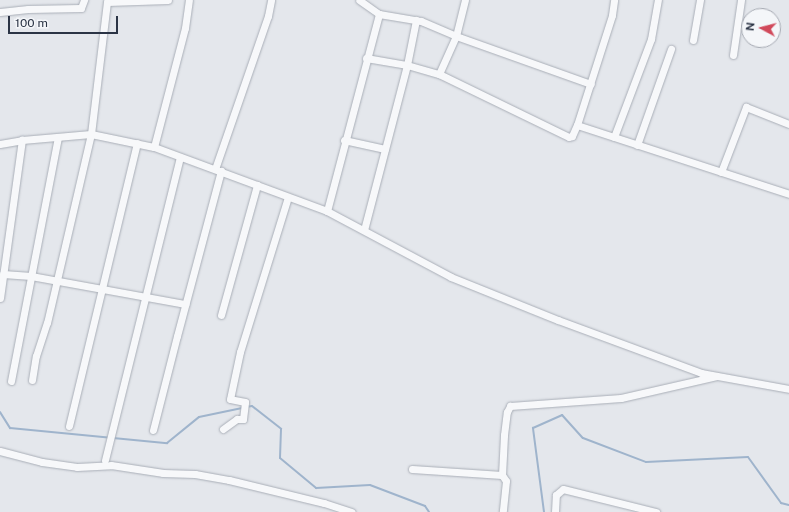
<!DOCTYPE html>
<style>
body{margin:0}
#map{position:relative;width:789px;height:512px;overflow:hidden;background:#e4e7ec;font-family:"Public Sans",sans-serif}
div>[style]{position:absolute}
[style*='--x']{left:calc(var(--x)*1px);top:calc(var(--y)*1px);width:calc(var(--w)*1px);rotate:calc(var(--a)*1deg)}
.stream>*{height:2px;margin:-1px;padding:0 1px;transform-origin:1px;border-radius:1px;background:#9fb4cc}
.roads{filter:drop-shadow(0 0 1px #a9aeb7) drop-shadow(0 0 1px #a9aeb7)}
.minor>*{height:7px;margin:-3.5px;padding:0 3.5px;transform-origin:3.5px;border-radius:3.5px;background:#f7f8fa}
span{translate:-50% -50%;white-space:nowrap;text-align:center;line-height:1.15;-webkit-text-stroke:3.5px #f4f6f9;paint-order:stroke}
.north{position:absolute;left:741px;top:8px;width:40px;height:40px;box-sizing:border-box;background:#f4f6f9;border:1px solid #a4a8b1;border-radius:50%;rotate:277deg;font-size:11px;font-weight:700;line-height:16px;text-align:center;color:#2b3445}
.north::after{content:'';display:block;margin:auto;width:14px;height:18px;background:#d1495b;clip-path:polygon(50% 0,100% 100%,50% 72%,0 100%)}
.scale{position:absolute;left:8px;top:16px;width:110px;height:18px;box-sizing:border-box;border:2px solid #2b3445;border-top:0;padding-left:5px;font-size:12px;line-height:14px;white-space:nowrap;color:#2b3445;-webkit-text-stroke:3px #f4f6f9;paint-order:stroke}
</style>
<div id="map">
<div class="stream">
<i style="--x:246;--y:407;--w:6;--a:-9"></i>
<i style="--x:252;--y:406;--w:37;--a:38"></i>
<i style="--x:281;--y:429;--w:29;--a:92"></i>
<i style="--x:280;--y:458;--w:47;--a:39.8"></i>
<i style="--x:316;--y:488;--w:54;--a:-3.2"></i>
<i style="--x:370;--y:485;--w:59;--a:20.9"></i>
<i style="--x:425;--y:506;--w:7;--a:56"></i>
<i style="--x:0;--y:412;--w:19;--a:58"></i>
<i style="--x:10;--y:428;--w:158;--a:5.5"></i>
<i style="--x:167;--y:443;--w:41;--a:-39.1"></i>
<i style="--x:199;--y:417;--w:44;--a:-11.8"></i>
<i style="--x:544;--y:512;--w:85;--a:-97.5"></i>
<i style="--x:533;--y:428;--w:32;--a:-24"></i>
<i style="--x:562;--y:415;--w:31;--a:48"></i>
<i style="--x:583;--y:438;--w:67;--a:20.9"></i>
<i style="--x:646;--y:462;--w:102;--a:-2.8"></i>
<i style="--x:748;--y:457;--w:57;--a:54.3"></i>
<i style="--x:781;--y:503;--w:8;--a:14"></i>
</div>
<div class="roads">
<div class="minor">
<i style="--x:0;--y:12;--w:28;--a:-6"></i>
<i style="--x:28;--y:9;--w:53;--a:-1.1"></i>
<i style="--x:81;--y:8;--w:9;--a:-69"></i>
<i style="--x:379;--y:14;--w:43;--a:9.5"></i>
<i style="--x:421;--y:21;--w:38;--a:23"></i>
<i style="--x:456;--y:36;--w:143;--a:19.6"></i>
<i style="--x:693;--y:40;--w:41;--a:-80.1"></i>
<i style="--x:733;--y:55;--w:56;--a:-81.7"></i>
<i style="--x:366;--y:58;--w:42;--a:9.7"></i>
<i style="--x:407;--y:65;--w:33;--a:16"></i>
<i style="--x:439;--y:74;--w:144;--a:25.9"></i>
<i style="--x:569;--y:137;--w:3;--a:-18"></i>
<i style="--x:572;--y:136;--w:12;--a:-66"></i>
<i style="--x:577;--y:125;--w:223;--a:18"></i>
<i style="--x:439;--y:74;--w:42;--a:-65.9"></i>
<i style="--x:456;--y:36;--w:37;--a:-76"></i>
<i style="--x:577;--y:125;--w:115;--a:-72.3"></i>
<i style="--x:612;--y:15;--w:15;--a:-82"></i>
<i style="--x:614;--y:137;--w:105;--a:-69.3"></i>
<i style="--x:651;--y:39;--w:40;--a:-80"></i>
<i style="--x:344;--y:140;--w:42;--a:12.4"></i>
<i style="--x:0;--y:144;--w:22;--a:-10"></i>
<i style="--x:22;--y:140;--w:69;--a:-5"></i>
<i style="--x:91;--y:134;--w:64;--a:11.7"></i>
<i style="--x:154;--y:147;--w:184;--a:20.3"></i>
<i style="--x:327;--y:211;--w:140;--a:28"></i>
<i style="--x:451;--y:277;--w:115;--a:21.9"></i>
<i style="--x:558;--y:320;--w:153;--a:20.3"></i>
<i style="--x:701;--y:373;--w:89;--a:10.3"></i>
<i style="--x:637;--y:145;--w:102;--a:-70.5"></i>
<i style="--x:154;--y:147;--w:123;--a:-75.4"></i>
<i style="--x:185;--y:28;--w:28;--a:-82"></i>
<i style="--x:215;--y:169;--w:162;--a:-70.9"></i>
<i style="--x:268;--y:16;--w:16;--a:-79"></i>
<i style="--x:721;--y:172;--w:70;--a:-69"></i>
<i style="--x:746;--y:107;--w:46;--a:21.6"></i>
<i style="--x:327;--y:211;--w:204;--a:-75.2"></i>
<i style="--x:379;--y:14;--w:24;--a:-145"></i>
<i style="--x:364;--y:230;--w:171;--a:-75.4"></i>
<i style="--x:407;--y:65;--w:46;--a:-78.7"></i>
<i style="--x:3;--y:274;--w:28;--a:4"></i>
<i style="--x:31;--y:276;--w:157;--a:10.3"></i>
<i style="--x:0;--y:298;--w:160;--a:-82.1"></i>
<i style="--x:221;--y:315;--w:135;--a:-74.5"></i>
<i style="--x:32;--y:380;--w:24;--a:-81"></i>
<i style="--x:36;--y:356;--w:35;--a:-72"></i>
<i style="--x:47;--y:323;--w:194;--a:-76.9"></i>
<i style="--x:91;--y:134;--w:133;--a:-83.1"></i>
<i style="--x:107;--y:2;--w:61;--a:-1.9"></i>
<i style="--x:11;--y:381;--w:248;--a:-79.1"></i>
<i style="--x:69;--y:426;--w:291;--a:-76.5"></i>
<i style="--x:223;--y:429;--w:17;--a:-36"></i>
<i style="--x:237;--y:419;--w:6;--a:0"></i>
<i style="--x:243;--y:419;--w:17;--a:-83"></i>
<i style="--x:245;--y:402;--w:15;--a:-169"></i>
<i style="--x:230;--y:399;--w:48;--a:-78"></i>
<i style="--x:240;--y:352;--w:162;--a:-72.8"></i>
<i style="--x:153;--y:430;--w:97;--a:-75.7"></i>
<i style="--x:177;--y:336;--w:171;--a:-75.1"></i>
<i style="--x:0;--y:451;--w:43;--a:14.7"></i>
<i style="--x:42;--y:462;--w:35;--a:8"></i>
<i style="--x:77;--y:467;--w:34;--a:-3"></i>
<i style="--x:111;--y:465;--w:53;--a:8.7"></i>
<i style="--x:163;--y:473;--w:32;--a:2"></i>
<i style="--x:195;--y:474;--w:35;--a:10"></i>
<i style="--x:229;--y:480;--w:98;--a:13.6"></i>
<i style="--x:324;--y:503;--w:29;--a:18"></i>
<i style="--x:105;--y:460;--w:312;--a:-76.1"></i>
<i style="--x:412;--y:469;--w:90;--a:3.8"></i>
<i style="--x:502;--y:475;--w:40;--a:-87.1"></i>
<i style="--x:504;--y:435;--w:23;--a:-83"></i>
<i style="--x:507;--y:412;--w:7;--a:-63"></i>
<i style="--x:510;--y:406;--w:111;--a:-4.1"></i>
<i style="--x:621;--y:398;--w:98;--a:-12.9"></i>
<i style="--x:502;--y:475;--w:7;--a:56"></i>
<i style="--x:506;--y:481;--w:31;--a:96"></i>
<i style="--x:555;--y:512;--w:17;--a:-87"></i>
<i style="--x:556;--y:495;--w:9;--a:-41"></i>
<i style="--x:563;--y:489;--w:96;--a:13.9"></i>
</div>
</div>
<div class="north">N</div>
<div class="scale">100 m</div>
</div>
